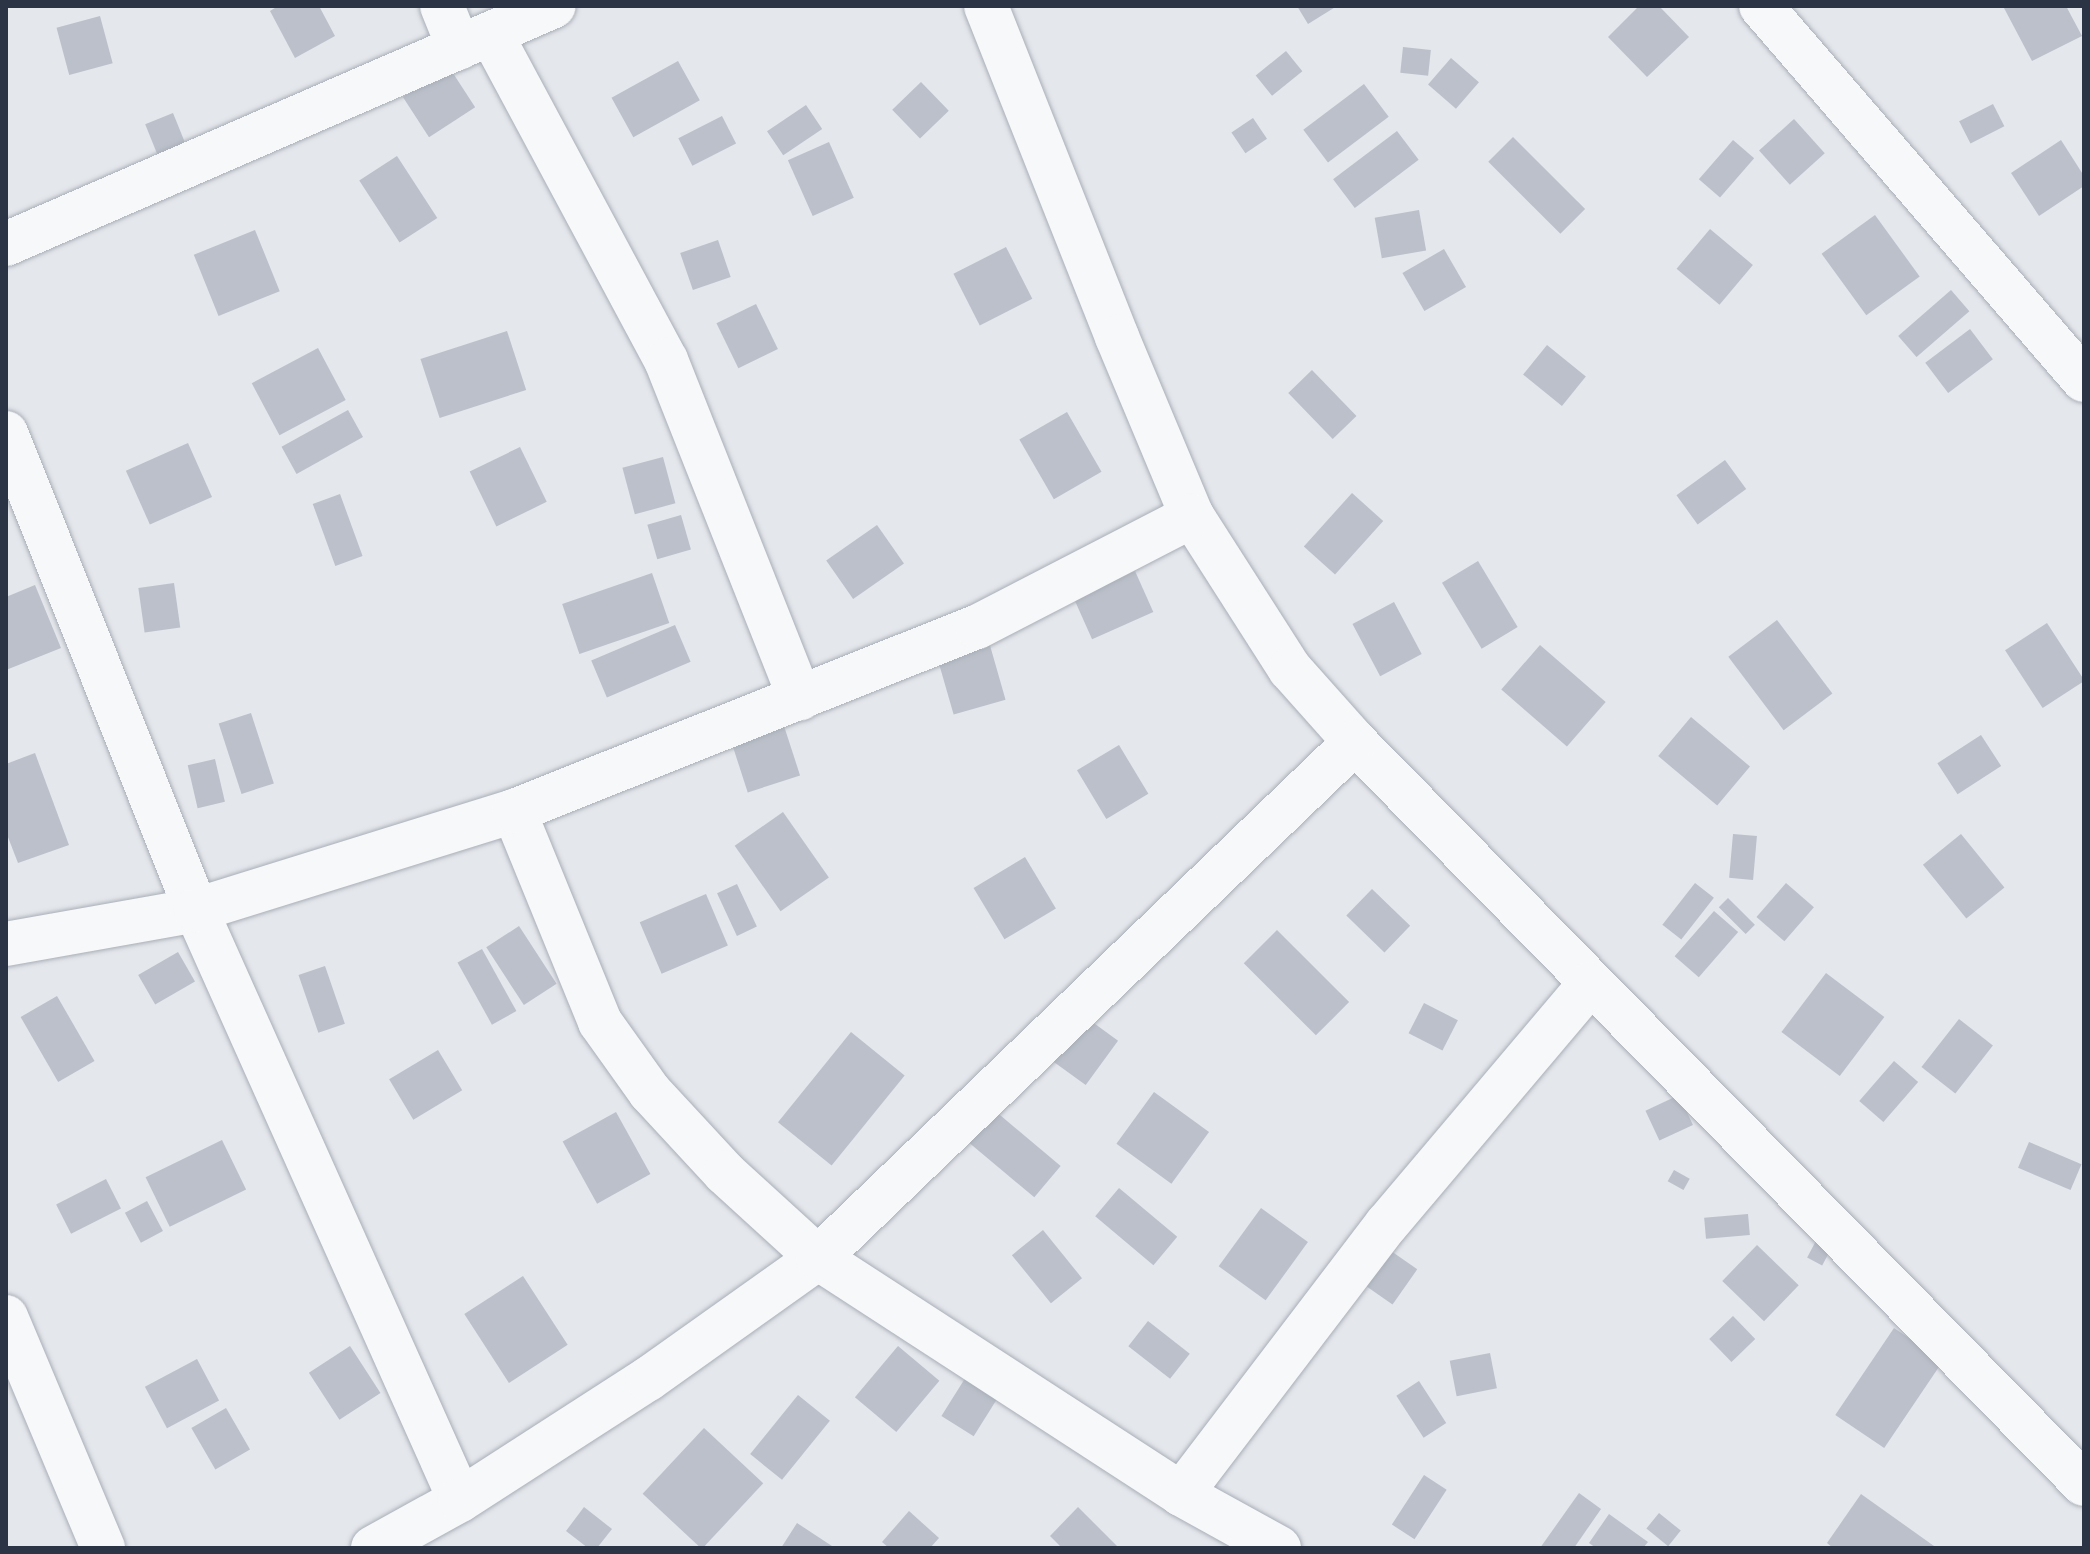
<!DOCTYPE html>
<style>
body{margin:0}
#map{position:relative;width:2090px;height:1554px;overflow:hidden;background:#e4e7ec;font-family:"Space Grotesk",sans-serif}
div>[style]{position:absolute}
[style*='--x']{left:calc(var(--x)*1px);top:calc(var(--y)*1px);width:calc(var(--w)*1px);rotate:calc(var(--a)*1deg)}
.building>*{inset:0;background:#bbc0ca;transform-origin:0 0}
.roads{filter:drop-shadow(0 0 2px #a9aeb7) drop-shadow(0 0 2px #a9aeb7)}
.minor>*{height:44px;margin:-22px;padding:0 22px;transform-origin:22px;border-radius:22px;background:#f7f8fa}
span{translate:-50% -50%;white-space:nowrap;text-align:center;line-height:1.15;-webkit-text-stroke:6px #f4f6f9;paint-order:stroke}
.frame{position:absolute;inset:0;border:8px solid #2b3445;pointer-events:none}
</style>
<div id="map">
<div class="building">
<i style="clip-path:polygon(278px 6px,319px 6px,335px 36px,295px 58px,270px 11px)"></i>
<i style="clip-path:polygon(1297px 6px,1337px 6px,1308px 24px)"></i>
<i style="clip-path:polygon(1639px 6px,1659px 6px,1689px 37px,1647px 77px,1608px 37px)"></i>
<i style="clip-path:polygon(2008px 6px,2066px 6px,2082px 36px,2032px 61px,2004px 8px)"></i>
<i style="left:100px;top:16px;width:49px;height:45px;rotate:75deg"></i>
<i style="left:1403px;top:47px;width:28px;height:26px;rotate:6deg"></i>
<i style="left:1286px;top:51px;width:26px;height:39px;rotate:51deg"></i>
<i style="left:1451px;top:58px;width:37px;height:35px;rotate:41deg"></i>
<i style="left:678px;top:61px;width:45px;height:76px;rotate:61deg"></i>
<i style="left:449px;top:67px;width:48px;height:55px;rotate:57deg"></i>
<i style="left:921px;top:82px;width:40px;height:40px;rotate:46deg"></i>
<i style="left:1364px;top:84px;width:41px;height:76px;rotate:53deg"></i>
<i style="left:1993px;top:104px;width:25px;height:38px;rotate:63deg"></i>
<i style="left:806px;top:105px;width:29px;height:47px;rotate:56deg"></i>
<i style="left:173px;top:113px;width:38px;height:30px;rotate:68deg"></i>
<i style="left:722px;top:116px;width:31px;height:49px;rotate:63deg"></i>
<i style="left:1253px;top:118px;width:25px;height:26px;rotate:56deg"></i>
<i style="left:1794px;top:119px;width:46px;height:47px;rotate:48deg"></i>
<i style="left:1397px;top:131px;width:36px;height:80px;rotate:53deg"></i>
<i style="left:1513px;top:137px;width:102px;height:35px;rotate:45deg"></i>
<i style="left:1733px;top:140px;width:28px;height:52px;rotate:41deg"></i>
<i style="clip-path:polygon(2061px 140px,2084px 176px,2084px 186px,2039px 216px,2011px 173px)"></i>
<i style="left:829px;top:142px;width:61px;height:45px;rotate:66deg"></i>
<i style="left:397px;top:156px;width:74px;height:45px;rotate:57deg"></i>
<i style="left:1419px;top:210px;width:41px;height:45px;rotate:80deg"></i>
<i style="left:1875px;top:215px;width:76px;height:66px;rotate:54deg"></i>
<i style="left:1710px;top:229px;width:56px;height:52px;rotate:40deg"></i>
<i style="left:255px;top:230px;width:66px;height:66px;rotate:68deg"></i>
<i style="left:718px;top:240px;width:39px;height:40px;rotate:71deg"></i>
<i style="left:1006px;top:247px;width:58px;height:59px;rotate:63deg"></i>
<i style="left:1444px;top:249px;width:44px;height:48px;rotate:60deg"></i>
<i style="left:1951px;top:290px;width:28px;height:70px;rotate:49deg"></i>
<i style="left:756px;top:304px;width:50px;height:44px;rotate:64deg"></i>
<i style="left:1970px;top:329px;width:38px;height:56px;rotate:53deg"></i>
<i style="left:507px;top:331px;width:62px;height:91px;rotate:72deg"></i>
<i style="left:1547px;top:345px;width:50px;height:38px;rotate:39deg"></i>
<i style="left:318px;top:348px;width:59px;height:75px;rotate:62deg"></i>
<i style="left:1312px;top:370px;width:64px;height:33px;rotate:46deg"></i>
<i style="left:348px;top:410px;width:31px;height:76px;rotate:61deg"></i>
<i style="left:1067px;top:412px;width:69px;height:55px;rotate:60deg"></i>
<i style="left:188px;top:443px;width:59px;height:68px;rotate:66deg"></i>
<i style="left:520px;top:447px;width:61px;height:56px;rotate:64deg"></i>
<i style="left:663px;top:457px;width:48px;height:42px;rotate:75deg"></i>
<i style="left:1725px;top:460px;width:36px;height:60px;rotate:54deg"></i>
<i style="left:1352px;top:493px;width:42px;height:72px;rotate:42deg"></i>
<i style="left:340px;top:494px;width:66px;height:29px;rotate:70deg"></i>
<i style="left:681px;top:515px;width:36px;height:35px;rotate:74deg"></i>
<i style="left:877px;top:525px;width:47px;height:62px;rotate:55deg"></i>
<i style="left:1478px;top:561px;width:77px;height:42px;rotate:59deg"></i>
<i style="left:1135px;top:571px;width:45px;height:67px;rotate:66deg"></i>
<i style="left:652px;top:573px;width:53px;height:95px;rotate:71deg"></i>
<i style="left:174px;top:583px;width:45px;height:36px;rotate:82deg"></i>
<i style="clip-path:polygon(35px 585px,61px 648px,6px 670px,6px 597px)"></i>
<i style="left:1394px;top:602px;width:59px;height:47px;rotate:62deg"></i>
<i style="left:1777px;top:620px;width:92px;height:61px;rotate:53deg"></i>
<i style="left:2047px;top:623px;width:69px;height:50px;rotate:57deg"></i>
<i style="left:675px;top:625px;width:40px;height:91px;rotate:67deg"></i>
<i style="left:989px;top:642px;width:60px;height:54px;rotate:74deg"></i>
<i style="left:1540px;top:645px;width:87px;height:59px;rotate:41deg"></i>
<i style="left:251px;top:713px;width:74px;height:34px;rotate:72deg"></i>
<i style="left:1691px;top:717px;width:77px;height:51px;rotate:40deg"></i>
<i style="left:784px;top:726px;width:52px;height:55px;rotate:72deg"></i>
<i style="left:1981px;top:735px;width:37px;height:52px;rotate:57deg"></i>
<i style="left:1119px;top:745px;width:57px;height:49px;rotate:59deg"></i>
<i style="clip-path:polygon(35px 753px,69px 845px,18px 863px,6px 832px,6px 764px)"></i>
<i style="left:215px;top:759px;width:44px;height:28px;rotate:77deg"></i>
<i style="left:783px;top:812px;width:80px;height:59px;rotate:55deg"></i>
<i style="left:1733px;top:834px;width:24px;height:44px;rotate:5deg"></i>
<i style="left:1961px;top:834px;width:69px;height:49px;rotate:51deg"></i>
<i style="left:1025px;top:857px;width:60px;height:60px;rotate:59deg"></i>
<i style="left:1695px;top:883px;width:24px;height:53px;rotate:38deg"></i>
<i style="left:1786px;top:883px;width:37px;height:45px;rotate:41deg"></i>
<i style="left:737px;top:884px;width:47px;height:22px;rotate:65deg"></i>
<i style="left:1372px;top:889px;width:53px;height:37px;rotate:44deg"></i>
<i style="left:706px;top:894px;width:56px;height:72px;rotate:67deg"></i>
<i style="left:1728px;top:898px;width:38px;height:13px;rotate:45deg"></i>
<i style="left:1714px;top:911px;width:32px;height:60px;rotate:41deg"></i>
<i style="left:519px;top:926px;width:69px;height:39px;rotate:57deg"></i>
<i style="left:1277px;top:930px;width:102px;height:47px;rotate:45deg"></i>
<i style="left:482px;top:949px;width:71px;height:28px;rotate:61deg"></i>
<i style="left:178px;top:952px;width:34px;height:46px;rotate:60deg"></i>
<i style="left:325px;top:966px;width:61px;height:28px;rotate:71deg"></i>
<i style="left:1826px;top:973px;width:73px;height:74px;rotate:37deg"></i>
<i style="left:57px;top:996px;width:75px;height:42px;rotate:60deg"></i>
<i style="left:1424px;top:1003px;width:38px;height:34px;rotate:27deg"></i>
<i style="left:1080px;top:1013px;width:47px;height:55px;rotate:36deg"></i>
<i style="left:1959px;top:1019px;width:43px;height:61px;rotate:38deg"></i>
<i style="left:851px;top:1032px;width:69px;height:116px;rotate:39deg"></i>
<i style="left:438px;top:1050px;width:47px;height:57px;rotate:59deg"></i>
<i style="left:1894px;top:1061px;width:32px;height:53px;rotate:41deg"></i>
<i style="left:1154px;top:1092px;width:68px;height:64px;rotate:36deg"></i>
<i style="left:1679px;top:1095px;width:33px;height:37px;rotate:65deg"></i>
<i style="left:994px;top:1110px;width:87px;height:41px;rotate:40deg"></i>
<i style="left:616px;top:1112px;width:71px;height:61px;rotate:61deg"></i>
<i style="left:222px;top:1140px;width:55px;height:85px;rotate:64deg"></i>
<i style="left:2029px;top:1142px;width:57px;height:28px;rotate:23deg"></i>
<i style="left:1674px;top:1170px;width:18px;height:13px;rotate:29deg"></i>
<i style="left:106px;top:1179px;width:33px;height:56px;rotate:63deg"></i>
<i style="left:1119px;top:1188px;width:76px;height:37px;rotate:40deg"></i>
<i style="left:147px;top:1201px;width:34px;height:25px;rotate:62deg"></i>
<i style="left:1261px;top:1208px;width:58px;height:72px;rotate:36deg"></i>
<i style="left:1748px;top:1214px;width:21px;height:44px;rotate:85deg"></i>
<i style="left:1043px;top:1230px;width:62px;height:40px;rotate:51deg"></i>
<i style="left:1817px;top:1239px;width:17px;height:21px;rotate:28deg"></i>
<i style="left:1757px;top:1245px;width:58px;height:50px;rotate:44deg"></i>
<i style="left:1391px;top:1251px;width:32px;height:43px;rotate:35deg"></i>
<i style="left:523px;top:1276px;width:82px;height:70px;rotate:57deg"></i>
<i style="left:1733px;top:1316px;width:32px;height:33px;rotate:46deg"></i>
<i style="left:1148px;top:1321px;width:53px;height:32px;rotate:38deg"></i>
<i style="left:1894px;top:1328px;width:59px;height:105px;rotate:34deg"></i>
<i style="left:350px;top:1346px;width:56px;height:49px;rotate:57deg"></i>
<i style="left:898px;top:1346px;width:54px;height:67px;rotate:40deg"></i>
<i style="left:1490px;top:1353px;width:36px;height:41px;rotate:79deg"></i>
<i style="left:197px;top:1359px;width:47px;height:59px;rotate:62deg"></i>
<i style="left:969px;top:1372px;width:38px;height:52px;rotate:32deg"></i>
<i style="left:1419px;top:1381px;width:50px;height:27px;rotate:57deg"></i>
<i style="left:798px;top:1395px;width:41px;height:76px;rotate:39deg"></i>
<i style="left:226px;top:1408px;width:48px;height:40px;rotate:60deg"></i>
<i style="left:704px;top:1428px;width:81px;height:90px;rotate:43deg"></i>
<i style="left:1424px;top:1475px;width:27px;height:59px;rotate:33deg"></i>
<i style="clip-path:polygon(1579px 1493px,1601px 1509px,1574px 1548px,1540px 1548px)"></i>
<i style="clip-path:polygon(1861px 1494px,1934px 1546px,1932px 1548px,1833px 1548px,1827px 1543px)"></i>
<i style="clip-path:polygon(584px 1507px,612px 1529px,597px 1548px,588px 1548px,566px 1531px)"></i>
<i style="clip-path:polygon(1078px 1507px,1119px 1548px,1062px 1548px,1050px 1536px)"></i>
<i style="clip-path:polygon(909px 1511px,939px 1538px,930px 1548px,889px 1548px,882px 1542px)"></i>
<i style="left:1659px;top:1513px;width:28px;height:20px;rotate:39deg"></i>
<i style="clip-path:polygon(1609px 1514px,1648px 1542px,1643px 1548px,1596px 1548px,1589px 1543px)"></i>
<i style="clip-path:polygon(797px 1523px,835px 1548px,781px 1548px)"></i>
</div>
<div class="roads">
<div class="minor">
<i style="--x:442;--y:6;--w:45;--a:68"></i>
<i style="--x:986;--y:6;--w:356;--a:68.4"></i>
<i style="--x:1117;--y:337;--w:194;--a:67.3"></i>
<i style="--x:1192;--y:516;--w:182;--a:57.4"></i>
<i style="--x:1290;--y:669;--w:98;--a:48.3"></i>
<i style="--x:1355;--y:742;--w:1040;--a:45.51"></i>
<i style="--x:1761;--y:6;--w:494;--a:49.2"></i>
<i style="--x:491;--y:34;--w:370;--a:61.8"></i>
<i style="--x:666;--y:360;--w:364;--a:68.4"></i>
<i style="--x:6;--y:244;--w:597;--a:-23.48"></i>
<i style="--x:6;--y:433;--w:513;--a:68.28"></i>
<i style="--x:196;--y:910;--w:646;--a:65.89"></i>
<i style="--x:514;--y:811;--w:228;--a:67.8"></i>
<i style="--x:600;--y:1022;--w:86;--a:54.5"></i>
<i style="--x:650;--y:1092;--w:110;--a:47.2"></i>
<i style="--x:725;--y:1173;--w:126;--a:42.4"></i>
<i style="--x:818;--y:1258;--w:433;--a:33"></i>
<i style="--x:1181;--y:1494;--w:112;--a:28.9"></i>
<i style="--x:6;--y:944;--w:193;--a:-10.1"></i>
<i style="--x:196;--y:910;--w:333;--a:-17.3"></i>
<i style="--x:514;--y:811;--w:498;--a:-21.7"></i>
<i style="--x:977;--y:627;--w:242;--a:-27.3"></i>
<i style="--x:6;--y:1317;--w:251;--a:67.2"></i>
<i style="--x:1181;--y:1494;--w:340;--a:-52.7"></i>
<i style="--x:1387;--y:1224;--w:314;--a:-49.8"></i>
<i style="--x:373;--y:1548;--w:99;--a:-28.9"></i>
<i style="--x:460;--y:1500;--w:224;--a:-32.8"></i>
<i style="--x:648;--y:1379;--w:209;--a:-35.4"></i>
<i style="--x:818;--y:1258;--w:745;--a:-43.86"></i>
</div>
</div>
<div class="frame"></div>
</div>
